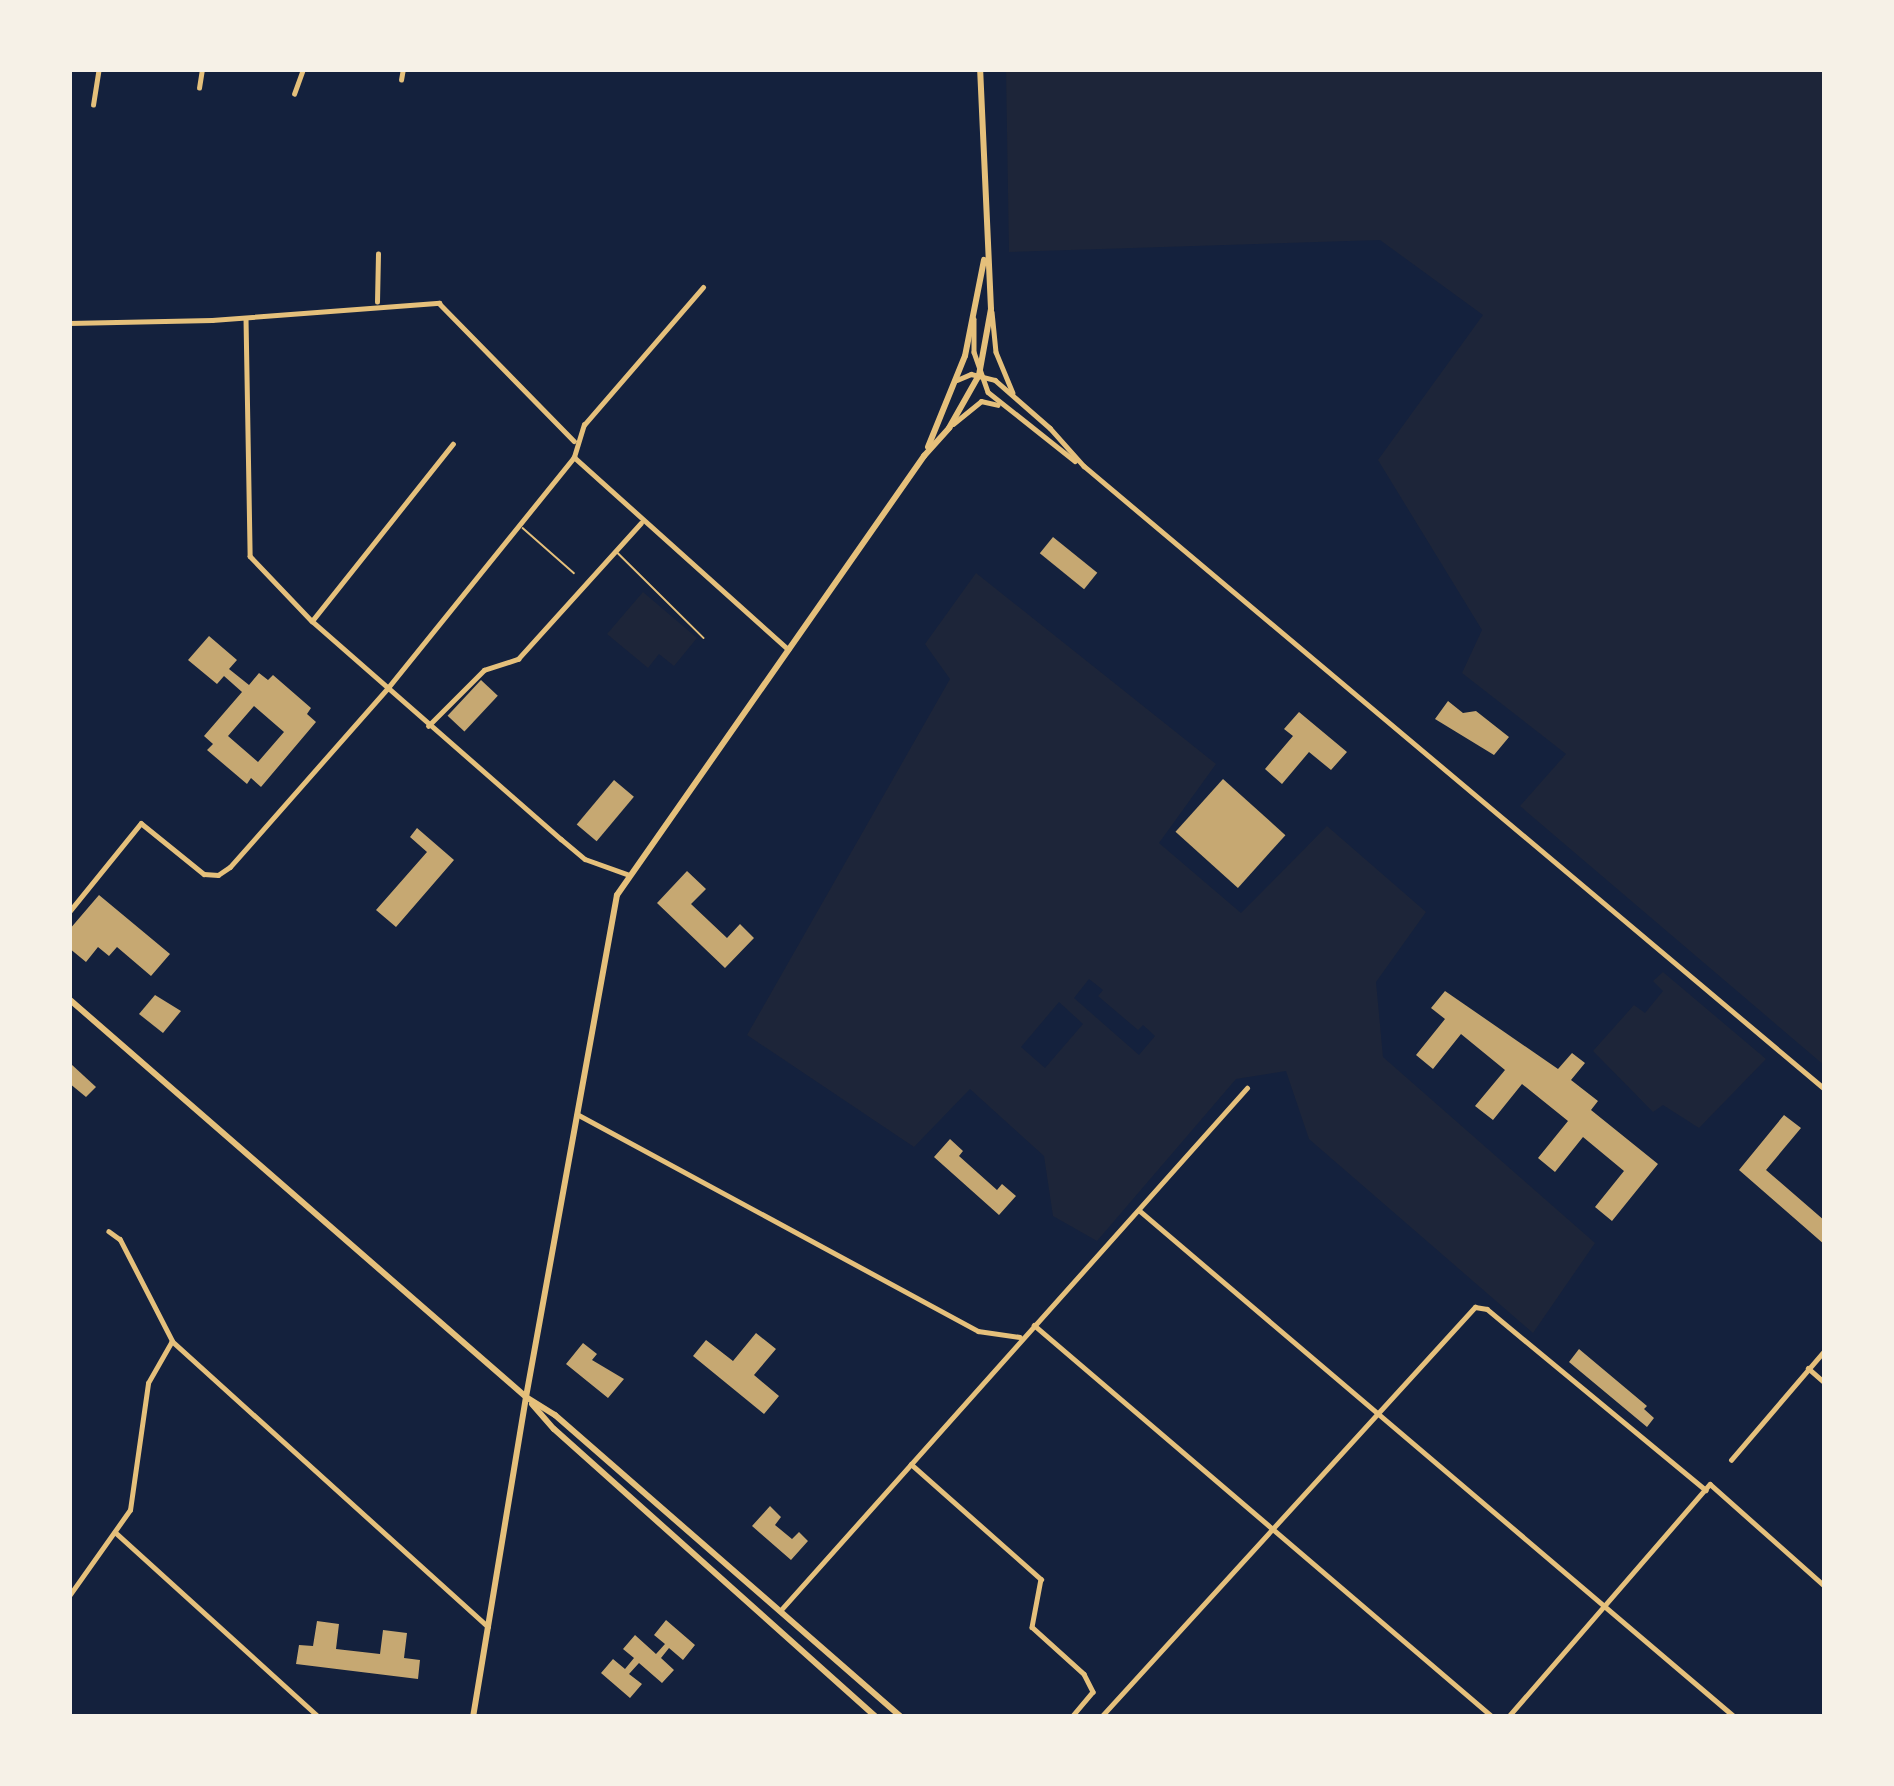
<!DOCTYPE html>
<style>
body{margin:0}
#map{position:relative;width:1894px;height:1786px;overflow:hidden;background:#14213d;font-family:"Times New Roman",serif}
div>[style]{position:absolute}
[style*='--x']{left:calc(var(--x)*1px);top:calc(var(--y)*1px);width:calc(var(--w)*1px);rotate:calc(var(--a)*1deg)}
.green>*{inset:0;background:#1d2539}
.building>*{inset:0;background:#c6a872;transform-origin:0 0}
.service>*{height:1.5px;margin:-0.75px;padding:0 0.75px;transform-origin:0.75px;border-radius:0.75px;background:#e5c07b}
.minor>*{height:4.5px;margin:-2.25px;padding:0 2.25px;transform-origin:2.25px;border-radius:2.25px;background:#e5c07b}
.tertiary>*{height:4.5px;margin:-2.25px;padding:0 2.25px;transform-origin:2.25px;border-radius:2.25px;background:#e5c07b}
.secondary>*{height:6px;margin:-3px;padding:0 3px;transform-origin:3px;border-radius:3px;background:#e5c07b}
.primary>*{height:6px;margin:-3px;padding:0 3px;transform-origin:3px;border-radius:3px;background:#e5c07b}
span{translate:-50% -50%;white-space:nowrap;text-align:center;line-height:1.15;-webkit-text-stroke:10px #f6f1e7;paint-order:stroke}
.frame{position:absolute;inset:0;border:72px solid #f6f1e7;pointer-events:none}
</style>
<div id="map">
<div class="green">
<i style="clip-path:polygon(1006px 69px,1825px 69px,1825px 1066px,1520px 806px,1566px 754px,1462px 673px,1482px 630px,1378px 460px,1483px 315px,1380px 240px,1009px 252px)"></i>
<i style="clip-path:polygon(evenodd,976px 573px,1216px 764px,1159px 843px,1241px 913px,1327px 826px,1426px 912px,1376px 982px,1383px 1057px,1595px 1243px,1533px 1333px,1309px 1139px,1286px 1071px,1236px 1079px,1097px 1241px,1053px 1216px,1044px 1156px,970px 1089px,914px 1147px,747px 1035px,950px 679px,925px 644px,976px 573px,1089px 979px,1103px 990px,1098px 996px,1138px 1030px,1143px 1025px,1155px 1036px,1139px 1055px,1074px 998px,1089px 979px,976px 573px,1059px 1002px,1083px 1024px,1045px 1068px,1021px 1047px,1059px 1002px)"></i>
<i style="clip-path:polygon(643px 592px,697px 638px,674px 666px,659px 654px,648px 668px,607px 634px)"></i>
<i style="clip-path:polygon(1663px 972px,1766px 1059px,1699px 1128px,1663px 1105px,1653px 1112px,1593px 1051px,1634px 1005px,1645px 1013px,1663px 991px,1653px 981px)"></i>
</div>
<div class="building">
<i style="left:1053px;top:537px;width:57px;height:21px;rotate:39deg"></i>
<i style="clip-path:polygon(evenodd,209px 636px,237px 660px,229px 669px,249px 685px,259px 673px,268px 680px,273px 675px,311px 708px,307px 714px,316px 722px,261px 787px,251px 778px,247px 784px,207px 750px,213px 744px,204px 736px,242px 692px,224px 676px,217px 684px,188px 660px,209px 636px,254px 706px,284px 732px,258px 762px,228px 736px,254px 706px)"></i>
<i style="left:481px;top:680px;width:23px;height:49px;rotate:43deg"></i>
<i style="clip-path:polygon(1448px 701px,1463px 713px,1476px 711px,1509px 737px,1494px 755px,1435px 719px)"></i>
<i style="clip-path:polygon(1299px 712px,1347px 752px,1331px 770px,1309px 752px,1282px 784px,1265px 769px,1293px 736px,1284px 729px)"></i>
<i style="left:1223px;top:779px;width:84px;height:71px;rotate:42deg"></i>
<i style="left:614px;top:780px;width:26px;height:58px;rotate:40deg"></i>
<i style="clip-path:polygon(417px 828px,454px 860px,396px 927px,376px 910px,427px 852px,410px 837px)"></i>
<i style="clip-path:polygon(687px 871px,706px 889px,691px 904px,727px 938px,740px 924px,754px 938px,725px 968px,657px 903px)"></i>
<i style="clip-path:polygon(99px 895px,170px 954px,151px 976px,117px 947px,109px 956px,98px 947px,86px 962px,69px 948px,69px 930px)"></i>
<i style="clip-path:polygon(1445px 991px,1558px 1069px,1572px 1053px,1585px 1063px,1571px 1080px,1598px 1101px,1591px 1110px,1658px 1164px,1612px 1221px,1595px 1207px,1624px 1171px,1583px 1137px,1555px 1172px,1538px 1158px,1568px 1121px,1522px 1084px,1493px 1120px,1475px 1106px,1505px 1070px,1461px 1034px,1433px 1069px,1416px 1055px,1445px 1019px,1431px 1008px)"></i>
<i style="clip-path:polygon(155px 995px,181px 1011px,163px 1033px,139px 1014px)"></i>
<i style="clip-path:polygon(71px 1064px,96px 1087px,86px 1097px,69px 1083px)"></i>
<i style="clip-path:polygon(1784px 1115px,1801px 1128px,1766px 1170px,1825px 1221px,1825px 1245px,1739px 1170px)"></i>
<i style="clip-path:polygon(950px 1139px,963px 1151px,959px 1156px,997px 1190px,1002px 1184px,1016px 1196px,999px 1215px,934px 1157px)"></i>
<i style="clip-path:polygon(756px 1333px,776px 1349px,754px 1375px,779px 1396px,764px 1414px,693px 1356px,706px 1340px,733px 1361px)"></i>
<i style="clip-path:polygon(583px 1343px,597px 1354px,592px 1360px,624px 1379px,608px 1398px,566px 1364px)"></i>
<i style="clip-path:polygon(1579px 1349px,1647px 1406px,1644px 1409px,1654px 1418px,1647px 1427px,1569px 1362px)"></i>
<i style="clip-path:polygon(770px 1506px,781px 1517px,775px 1525px,792px 1539px,799px 1532px,808px 1541px,791px 1560px,752px 1526px)"></i>
<i style="clip-path:polygon(666px 1620px,695px 1645px,683px 1660px,669px 1648px,661px 1658px,674px 1670px,662px 1683px,639px 1663px,629px 1674px,642px 1684px,630px 1698px,601px 1673px,613px 1659px,625px 1669px,634px 1658px,623px 1649px,635px 1635px,656px 1654px,665px 1644px,654px 1635px)"></i>
<i style="clip-path:polygon(317px 1621px,339px 1624px,336px 1649px,380px 1654px,383px 1630px,407px 1633px,404px 1658px,420px 1660px,418px 1679px,296px 1664px,299px 1645px,313px 1646px)"></i>
</div>
<div class="service">
<i style="--x:523;--y:528;--w:68;--a:41.4"></i>
<i style="--x:617;--y:552;--w:122;--a:44.7"></i>
</div>
<div class="minor">
<i style="--x:401;--y:80;--w:11;--a:-80"></i>
<i style="--x:199;--y:88;--w:19;--a:-81"></i>
<i style="--x:294;--y:94;--w:27;--a:-70"></i>
<i style="--x:93;--y:105;--w:36;--a:-81"></i>
<i style="--x:377;--y:302;--w:48;--a:-88.8"></i>
<i style="--x:246;--y:318;--w:238;--a:89"></i>
<i style="--x:250;--y:556;--w:90;--a:46.4"></i>
<i style="--x:312;--y:621;--w:331;--a:41.2"></i>
<i style="--x:561;--y:839;--w:31;--a:40"></i>
<i style="--x:585;--y:859;--w:45;--a:19.7"></i>
<i style="--x:69;--y:323;--w:143;--a:-1.2"></i>
<i style="--x:212;--y:320;--w:228;--a:-4.3"></i>
<i style="--x:439;--y:303;--w:193;--a:45.6"></i>
<i style="--x:574;--y:457;--w:288;--a:41.9"></i>
<i style="--x:312;--y:621;--w:226;--a:-51.5"></i>
<i style="--x:428;--y:726;--w:79;--a:-45"></i>
<i style="--x:484;--y:670;--w:36;--a:-18"></i>
<i style="--x:518;--y:659;--w:183;--a:-47.9"></i>
<i style="--x:69;--y:912;--w:114;--a:-51"></i>
<i style="--x:141;--y:823;--w:81;--a:39"></i>
<i style="--x:204;--y:874;--w:14;--a:4"></i>
<i style="--x:218;--y:875;--w:14;--a:-34"></i>
<i style="--x:230;--y:867;--w:237;--a:-48.6"></i>
<i style="--x:387;--y:689;--w:298;--a:-51.1"></i>
<i style="--x:574;--y:457;--w:34;--a:-73"></i>
<i style="--x:584;--y:425;--w:182;--a:-49.2"></i>
<i style="--x:577;--y:1114;--w:456;--a:28.4"></i>
<i style="--x:978;--y:1331;--w:42;--a:8.1"></i>
<i style="--x:1140;--y:1211;--w:781;--a:40.38"></i>
<i style="--x:1034;--y:1325;--w:604;--a:40.5"></i>
<i style="--x:172;--y:1341;--w:426;--a:42.1"></i>
<i style="--x:1808;--y:1368;--w:23;--a:41"></i>
<i style="--x:1731;--y:1460;--w:145;--a:-49.5"></i>
<i style="--x:911;--y:1464;--w:174;--a:41.5"></i>
<i style="--x:1041;--y:1579;--w:49;--a:100.6"></i>
<i style="--x:1032;--y:1627;--w:70;--a:42.1"></i>
<i style="--x:1084;--y:1674;--w:20;--a:63"></i>
<i style="--x:1093;--y:1692;--w:33;--a:130"></i>
<i style="--x:115;--y:1532;--w:275;--a:42.2"></i>
<i style="--x:69;--y:1596;--w:105;--a:-54.7"></i>
<i style="--x:130;--y:1510;--w:128;--a:-81.9"></i>
<i style="--x:148;--y:1383;--w:48;--a:-60.3"></i>
<i style="--x:172;--y:1341;--w:114;--a:-117.2"></i>
<i style="--x:120;--y:1240;--w:14;--a:-144"></i>
<i style="--x:780;--y:1611;--w:701;--a:-48.24"></i>
<i style="--x:1101;--y:1717;--w:555;--a:-47.63"></i>
<i style="--x:1475;--y:1307;--w:12;--a:9"></i>
<i style="--x:1487;--y:1309;--w:284;--a:39.6"></i>
<i style="--x:1508;--y:1717;--w:308;--a:-49.1"></i>
<i style="--x:1710;--y:1484;--w:154;--a:41.6"></i>
</div>
<div class="tertiary">
<i style="--x:992;--y:312;--w:40;--a:84.3"></i>
<i style="--x:996;--y:352;--w:44;--a:67.5"></i>
<i style="--x:974;--y:319;--w:33;--a:90"></i>
<i style="--x:974;--y:352;--w:42;--a:70.7"></i>
<i style="--x:988;--y:392;--w:111;--a:38.4"></i>
<i style="--x:957;--y:380;--w:15;--a:-23"></i>
<i style="--x:971;--y:374;--w:25;--a:14"></i>
<i style="--x:995;--y:380;--w:73;--a:41.1"></i>
<i style="--x:1050;--y:428;--w:51;--a:48.2"></i>
<i style="--x:1084;--y:466;--w:968;--a:40.06"></i>
<i style="--x:953;--y:424;--w:36;--a:-39"></i>
<i style="--x:981;--y:401;--w:17;--a:13"></i>
</div>
<div class="secondary">
<i style="--x:928;--y:447;--w:98;--a:-67.9"></i>
<i style="--x:965;--y:356;--w:98;--a:-78.8"></i>
<i style="--x:526;--y:1397;--w:510;--a:-79.73"></i>
<i style="--x:617;--y:895;--w:536;--a:-55.03"></i>
<i style="--x:924;--y:456;--w:38;--a:-48"></i>
<i style="--x:949;--y:428;--w:61;--a:-60.5"></i>
<i style="--x:979;--y:375;--w:67;--a:-79.7"></i>
<i style="--x:991;--y:309;--w:240;--a:-92.6"></i>
<i style="--x:526;--y:1397;--w:34;--a:32"></i>
<i style="--x:555;--y:1415;--w:459;--a:41.1"></i>
<i style="--x:532;--y:1404;--w:33;--a:49"></i>
<i style="--x:554;--y:1429;--w:432;--a:41.8"></i>
</div>
<div class="primary">
<i style="--x:69;--y:999;--w:606;--a:41.05"></i>
<i style="--x:526;--y:1397;--w:324;--a:99.4"></i>
</div>
<div class="frame"></div>
</div>
